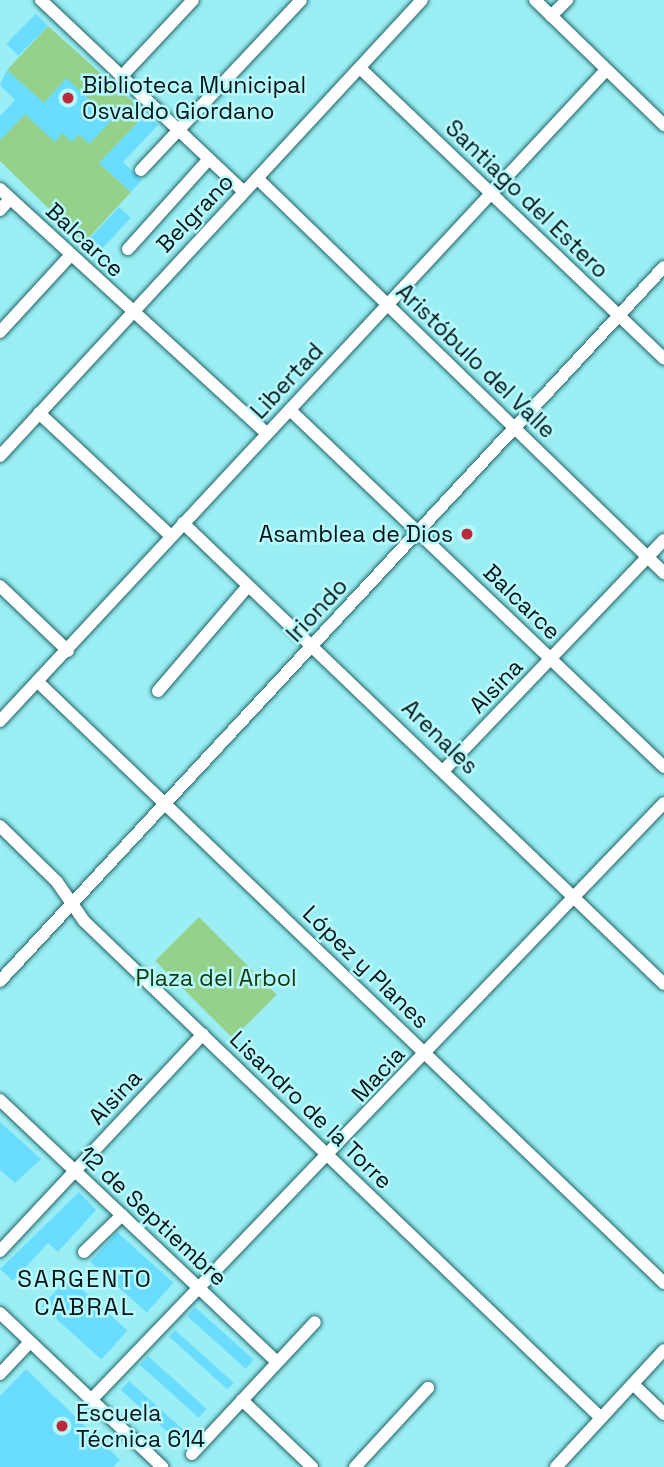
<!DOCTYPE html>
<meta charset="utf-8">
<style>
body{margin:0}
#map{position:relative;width:664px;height:1467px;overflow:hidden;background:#9beff4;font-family:"Space Grotesk",sans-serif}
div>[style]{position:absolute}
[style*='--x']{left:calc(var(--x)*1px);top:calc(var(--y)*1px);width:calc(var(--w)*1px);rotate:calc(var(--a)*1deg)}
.green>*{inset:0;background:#96d18c;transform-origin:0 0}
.building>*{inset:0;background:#69dcff;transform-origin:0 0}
.roads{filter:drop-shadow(0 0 2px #206367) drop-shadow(0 0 2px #206367)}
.minor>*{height:12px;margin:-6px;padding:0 6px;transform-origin:6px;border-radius:6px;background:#fff}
.dots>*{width:19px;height:19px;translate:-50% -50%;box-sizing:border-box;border:4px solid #b8f9fd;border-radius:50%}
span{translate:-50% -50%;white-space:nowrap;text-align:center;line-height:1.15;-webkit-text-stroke:5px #b8f9fd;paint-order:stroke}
.poi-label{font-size:23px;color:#001415}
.left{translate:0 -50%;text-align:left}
.right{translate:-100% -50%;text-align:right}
.street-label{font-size:23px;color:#001415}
.park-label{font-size:23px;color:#103808}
.neighbourhood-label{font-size:24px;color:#001415;letter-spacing:2px}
</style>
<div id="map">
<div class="green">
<i style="clip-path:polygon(48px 26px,146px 114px,99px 163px,131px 192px,84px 243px,0 161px,0 140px,39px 99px,7px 70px)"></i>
<i style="left:199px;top:917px;width:110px;height:62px;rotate:45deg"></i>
</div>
<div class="building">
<i style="left:36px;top:14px;width:17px;height:42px;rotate:45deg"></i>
<i style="clip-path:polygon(7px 70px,44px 103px,66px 78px,112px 120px,89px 144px,79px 134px,72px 142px,62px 133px,55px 142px,25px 114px,0 140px,0 116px,15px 100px,0 85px)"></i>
<i style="clip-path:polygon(146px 114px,158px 125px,123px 162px,142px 180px,131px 192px,99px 163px)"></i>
<i style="left:119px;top:207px;width:16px;height:42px;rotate:43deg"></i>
<i style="clip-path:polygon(0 1122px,41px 1159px,15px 1183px,0 1170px)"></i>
<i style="clip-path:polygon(79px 1192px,96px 1210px,58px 1252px,48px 1243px,13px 1281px,0 1269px)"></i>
<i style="left:117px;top:1232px;width:76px;height:40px;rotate:42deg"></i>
<i style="left:68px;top:1277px;width:80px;height:39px;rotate:42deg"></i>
<i style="left:195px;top:1307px;width:79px;height:12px;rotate:42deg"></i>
<i style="left:175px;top:1330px;width:79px;height:9px;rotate:42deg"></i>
<i style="left:148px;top:1356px;width:79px;height:12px;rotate:42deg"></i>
<i style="clip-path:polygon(26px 1369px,120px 1460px,113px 1467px,0 1467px,0 1396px)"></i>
<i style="left:129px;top:1381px;width:77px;height:12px;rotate:42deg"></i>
</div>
<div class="roads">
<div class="minor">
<i style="--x:41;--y:0;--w:278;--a:43.4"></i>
<i style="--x:535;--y:0;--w:180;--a:44.1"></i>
<i style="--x:551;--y:16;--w:23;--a:-45"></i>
<i style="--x:361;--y:69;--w:419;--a:43.7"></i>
<i style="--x:121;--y:77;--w:105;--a:-46.9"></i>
<i style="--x:141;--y:170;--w:233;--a:-46.7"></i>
<i style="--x:258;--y:179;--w:566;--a:44.14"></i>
<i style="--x:0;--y:189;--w:362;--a:42.5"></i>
<i style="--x:0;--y:210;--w:15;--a:-48"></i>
<i style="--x:128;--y:249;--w:121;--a:-48"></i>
<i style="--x:0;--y:332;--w:103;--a:-47.4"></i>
<i style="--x:290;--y:410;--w:517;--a:43.67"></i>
<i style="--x:39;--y:413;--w:180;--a:43"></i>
<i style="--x:0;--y:456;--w:621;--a:-47.22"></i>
<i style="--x:183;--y:523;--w:666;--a:43.78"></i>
<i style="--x:0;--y:586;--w:94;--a:43.7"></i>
<i style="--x:38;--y:682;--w:868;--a:43.83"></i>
<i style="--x:158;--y:691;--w:138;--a:-49.4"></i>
<i style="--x:0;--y:721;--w:889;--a:-47.05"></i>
<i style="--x:444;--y:770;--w:318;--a:-46.3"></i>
<i style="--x:0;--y:826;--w:80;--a:44.5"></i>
<i style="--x:57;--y:882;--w:47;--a:55.3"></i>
<i style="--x:84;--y:921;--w:717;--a:43.87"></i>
<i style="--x:0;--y:981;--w:975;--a:-47.08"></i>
<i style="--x:0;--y:1100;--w:381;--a:43.4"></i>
<i style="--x:0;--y:1251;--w:297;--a:-46.9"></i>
<i style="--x:84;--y:1252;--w:53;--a:-44.2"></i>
<i style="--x:0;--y:1313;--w:224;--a:43.5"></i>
<i style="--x:0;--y:1374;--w:44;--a:-46.8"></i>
<i style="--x:633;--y:1384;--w:43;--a:44.1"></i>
<i style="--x:91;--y:1400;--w:827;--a:-46.18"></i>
<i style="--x:242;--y:1400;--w:97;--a:43.7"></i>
<i style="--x:192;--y:1454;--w:180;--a:-47"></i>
<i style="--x:355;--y:1467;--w:108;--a:-47.3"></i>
<i style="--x:556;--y:1467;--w:159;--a:-47.3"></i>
</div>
</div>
<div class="dots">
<i style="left:68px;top:98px;background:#bb2a3a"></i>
<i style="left:467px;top:534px;background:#bb2a3a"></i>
<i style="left:62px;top:1426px;background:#bb2a3a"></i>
</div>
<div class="poi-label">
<span class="left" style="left:82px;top:98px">Biblioteca Municipal<br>Osvaldo Giordano</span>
<span class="right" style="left:453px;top:534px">Asamblea de Dios</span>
<span class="left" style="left:76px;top:1426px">Escuela<br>Técnica 614</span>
</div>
<div class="street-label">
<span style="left:527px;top:199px;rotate:44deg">Santiago del Estero</span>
<span style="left:195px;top:213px;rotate:-46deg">Belgrano</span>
<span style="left:85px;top:240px;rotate:43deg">Balcarce</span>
<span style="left:476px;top:361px;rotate:44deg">Aristóbulo del Valle</span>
<span style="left:287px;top:381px;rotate:-47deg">Libertad</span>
<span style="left:522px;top:602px;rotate:44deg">Balcarce</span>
<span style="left:317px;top:610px;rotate:-47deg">Iriondo</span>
<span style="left:496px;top:686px;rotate:-46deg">Alsina</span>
<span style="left:440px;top:737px;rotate:44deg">Arenales</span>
<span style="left:366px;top:967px;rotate:44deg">López y Planes</span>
<span style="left:378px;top:1074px;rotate:-47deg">Macia</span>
<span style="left:115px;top:1097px;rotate:-47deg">Alsina</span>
<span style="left:311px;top:1110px;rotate:44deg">Lisandro de la Torre</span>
<span style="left:153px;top:1216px;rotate:43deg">12 de Septiembre</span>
</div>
<div class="park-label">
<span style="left:216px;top:978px">Plaza del Arbol</span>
</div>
<div class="neighbourhood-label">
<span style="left:85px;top:1293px">SARGENTO<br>CABRAL</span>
</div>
</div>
